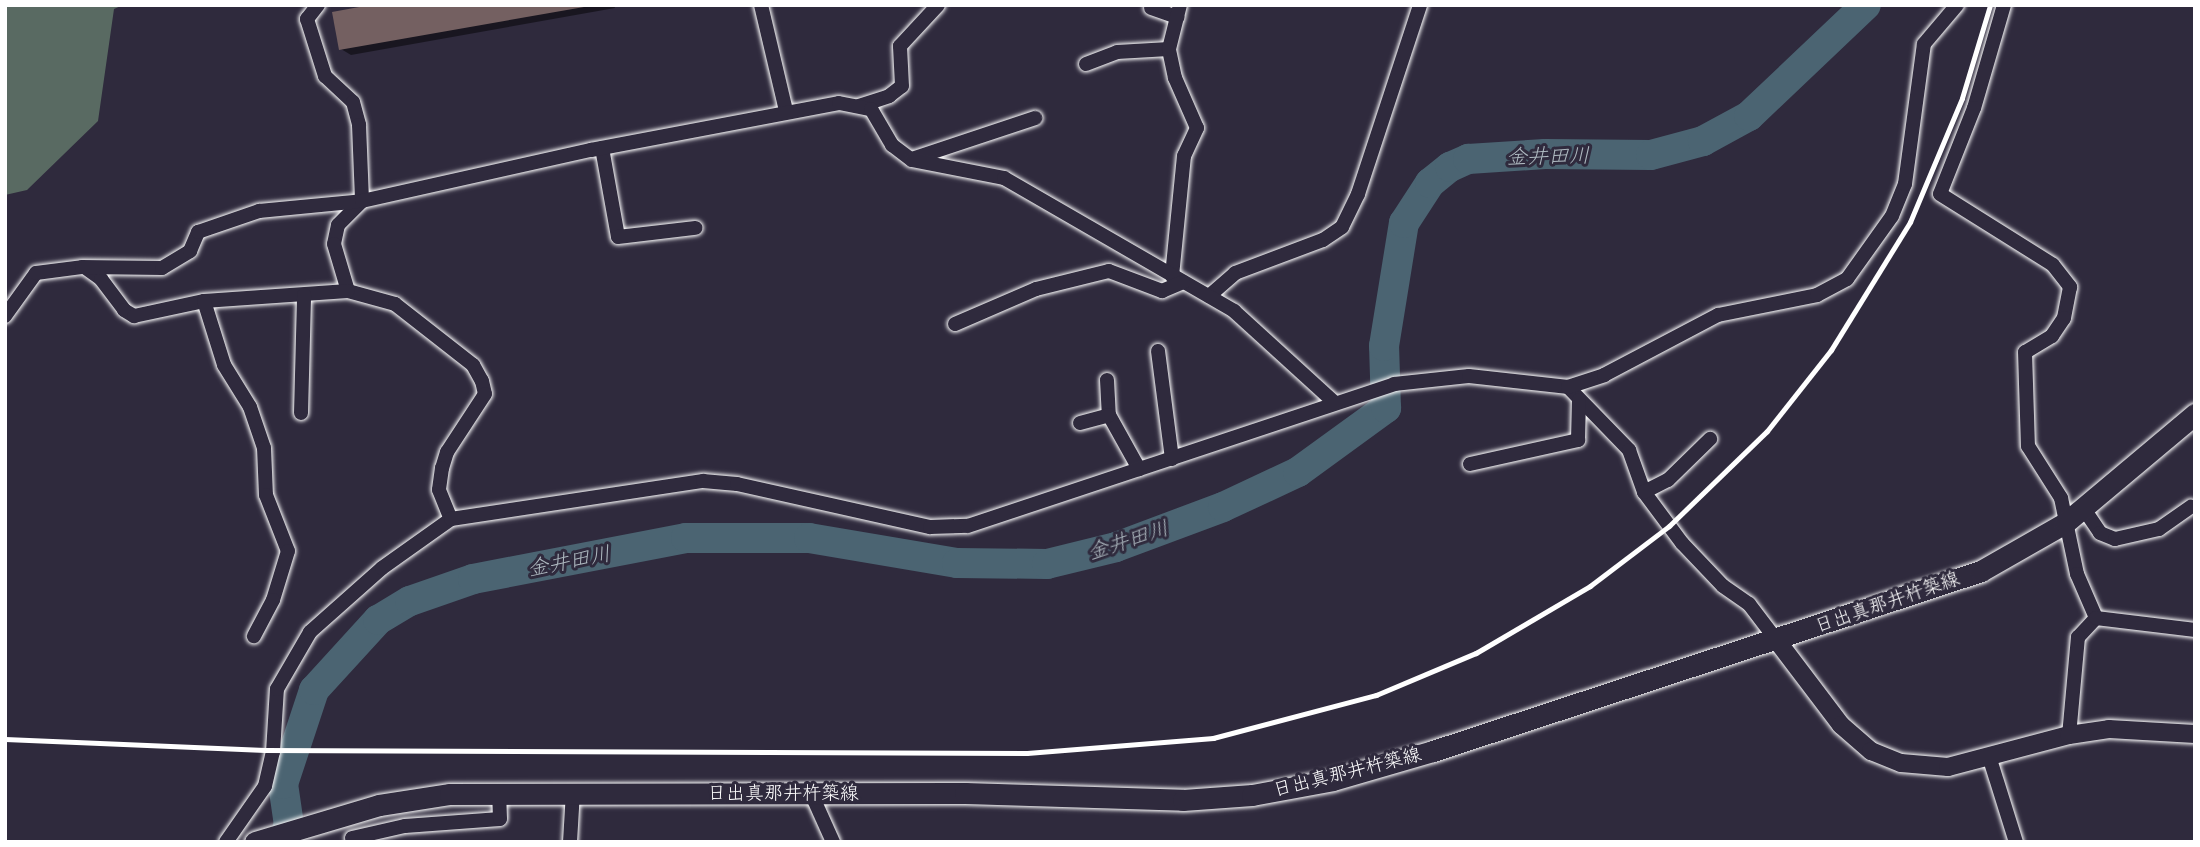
<!DOCTYPE html>
<meta charset="utf-8">
<style>
body{margin:0}
#map{position:relative;width:2200px;height:847px;overflow:hidden;background:#2f2a3d;font-family:Delius,"Klee One",sans-serif}
div>[style]{position:absolute}
[style*='--x']{left:calc(var(--x)*1px);top:calc(var(--y)*1px);width:calc(var(--w)*1px);rotate:calc(var(--a)*1deg)}
.green>*{inset:0;background:#596a62}
.shadow>*{inset:0;background:#0007}
.river>*{height:30px;margin:-15px;padding:0 15px;transform-origin:15px;border-radius:15px;background:#4b6472}
.building>*{inset:0;background:#746061}
.roads{filter:drop-shadow(0 0 2px #fff) drop-shadow(0 0 2px #fff)}
.minor>*{height:14px;margin:-7px;padding:0 7px;transform-origin:7px;border-radius:7px;background:#2f2a3d}
.tertiary>*{height:18px;margin:-9px;padding:0 9px;transform-origin:9px;border-radius:9px;background:#2f2a3d}
.secondary>*{height:21px;margin:-10.5px;padding:0 10.5px;transform-origin:10.5px;border-radius:10.5px;background:#2f2a3d}
.rail>*{height:5px;margin:-2.5px;padding:0 2.5px;transform-origin:2.5px;border-radius:2.5px;background:#fff}
span{translate:-50% -50%;white-space:nowrap;text-align:center;line-height:1.15;-webkit-text-stroke:6px #2f2a3d;paint-order:stroke}
.street-label{font-size:19px;color:#fff}
.water-label{font-size:21px;color:#aeb9c0;font-style:italic}
.frame{position:absolute;inset:0;border:7px solid #fff;pointer-events:none}
</style>
<div id="map">
<div class="green">
<i style="clip-path:polygon(5px 5px,123px 5px,114px 9px,98px 121px,27px 190px,5px 195px)"></i>
</div>
<div class="shadow">
<i style="clip-path:polygon(380px 5px,614px 5px,615px 8px,351px 55px,341px 49px)"></i>
</div>
<div class="river">
<i style="--x:282;--y:842;--w:18;--a:-68"></i>
<i style="--x:289;--y:825;--w:41;--a:-98.3"></i>
<i style="--x:283;--y:784;--w:99;--a:-71.7"></i>
<i style="--x:314;--y:690;--w:95;--a:-47.6"></i>
<i style="--x:378;--y:620;--w:37;--a:-31"></i>
<i style="--x:410;--y:601;--w:67;--a:-19.2"></i>
<i style="--x:473;--y:579;--w:217;--a:-10.9"></i>
<i style="--x:686;--y:538;--w:123;--a:0"></i>
<i style="--x:809;--y:538;--w:150;--a:9.6"></i>
<i style="--x:957;--y:563;--w:90;--a:0.6"></i>
<i style="--x:1047;--y:564;--w:71;--a:-13.8"></i>
<i style="--x:1116;--y:547;--w:114;--a:-20.5"></i>
<i style="--x:1223;--y:507;--w:83;--a:-25"></i>
<i style="--x:1298;--y:472;--w:109;--a:-36"></i>
<i style="--x:1386;--y:408;--w:62;--a:-91.8"></i>
<i style="--x:1384;--y:346;--w:125;--a:-80.8"></i>
<i style="--x:1404;--y:223;--w:48;--a:-57"></i>
<i style="--x:1430;--y:183;--w:26;--a:-39"></i>
<i style="--x:1450;--y:167;--w:20;--a:-24"></i>
<i style="--x:1468;--y:159;--w:77;--a:-3.7"></i>
<i style="--x:1545;--y:154;--w:106;--a:0.5"></i>
<i style="--x:1651;--y:155;--w:54;--a:-15.1"></i>
<i style="--x:1703;--y:141;--w:52;--a:-28.5"></i>
<i style="--x:1749;--y:116;--w:161;--a:-43.5"></i>
</div>
<div class="building">
<i style="clip-path:polygon(370px 5px,584px 5px,584px 7px,339px 50px,332px 12px)"></i>
</div>
<div class="roads">
<div class="minor">
<i style="--x:318;--y:5;--w:18;--a:128"></i>
<i style="--x:307;--y:19;--w:60;--a:72.5"></i>
<i style="--x:325;--y:76;--w:38;--a:43"></i>
<i style="--x:353;--y:102;--w:24;--a:75"></i>
<i style="--x:359;--y:125;--w:76;--a:87.7"></i>
<i style="--x:761;--y:5;--w:109;--a:76.7"></i>
<i style="--x:2004;--y:5;--w:107;--a:106.2"></i>
<i style="--x:1974;--y:108;--w:92;--a:111.6"></i>
<i style="--x:1940;--y:194;--w:133;--a:32.1"></i>
<i style="--x:2053;--y:265;--w:28;--a:52"></i>
<i style="--x:2070;--y:287;--w:32;--a:101"></i>
<i style="--x:2064;--y:318;--w:22;--a:124"></i>
<i style="--x:2052;--y:336;--w:31;--a:149"></i>
<i style="--x:2025;--y:352;--w:94;--a:88.2"></i>
<i style="--x:2028;--y:446;--w:62;--a:57.6"></i>
<i style="--x:2061;--y:498;--w:78;--a:78.1"></i>
<i style="--x:2077;--y:574;--w:48;--a:66.6"></i>
<i style="--x:2096;--y:618;--w:26;--a:133"></i>
<i style="--x:2078;--y:637;--w:98;--a:95.2"></i>
<i style="--x:1151;--y:8;--w:28;--a:19"></i>
<i style="--x:1086;--y:64;--w:33;--a:-21"></i>
<i style="--x:1117;--y:52;--w:52;--a:-3.3"></i>
<i style="--x:859;--y:106;--w:32;--a:-18"></i>
<i style="--x:889;--y:96;--w:16;--a:-38"></i>
<i style="--x:902;--y:86;--w:40;--a:-92.9"></i>
<i style="--x:900;--y:46;--w:56;--a:-47.2"></i>
<i style="--x:602;--y:148;--w:90;--a:79.8"></i>
<i style="--x:618;--y:237;--w:78;--a:-6.7"></i>
<i style="--x:912;--y:159;--w:130;--a:-18.4"></i>
<i style="--x:362;--y:201;--w:34;--a:135"></i>
<i style="--x:338;--y:225;--w:19;--a:102"></i>
<i style="--x:334;--y:244;--w:49;--a:73.4"></i>
<i style="--x:348;--y:291;--w:49;--a:15.5"></i>
<i style="--x:395;--y:304;--w:99;--a:38"></i>
<i style="--x:473;--y:365;--w:18;--a:61"></i>
<i style="--x:482;--y:381;--w:13;--a:77"></i>
<i style="--x:485;--y:394;--w:69;--a:123.2"></i>
<i style="--x:447;--y:452;--w:17;--a:107"></i>
<i style="--x:442;--y:468;--w:22;--a:98"></i>
<i style="--x:439;--y:490;--w:31;--a:68"></i>
<i style="--x:86;--y:268;--w:19;--a:36"></i>
<i style="--x:101;--y:279;--w:39;--a:53"></i>
<i style="--x:124;--y:310;--w:12;--a:31"></i>
<i style="--x:134;--y:316;--w:72;--a:-12.1"></i>
<i style="--x:204;--y:301;--w:144;--a:-4"></i>
<i style="--x:1172;--y:276;--w:121;--a:-84.3"></i>
<i style="--x:1184;--y:156;--w:31;--a:-65"></i>
<i style="--x:1197;--y:128;--w:55;--a:-113.7"></i>
<i style="--x:1175;--y:78;--w:30;--a:-102"></i>
<i style="--x:1169;--y:49;--w:45;--a:-76"></i>
<i style="--x:1209;--y:296;--w:35;--a:-41"></i>
<i style="--x:1235;--y:273;--w:94;--a:-20.6"></i>
<i style="--x:1323;--y:240;--w:23;--a:-34"></i>
<i style="--x:1342;--y:227;--w:37;--a:-64"></i>
<i style="--x:1358;--y:194;--w:199;--a:-71.8"></i>
<i style="--x:204;--y:301;--w:67;--a:72.6"></i>
<i style="--x:224;--y:365;--w:49;--a:58.2"></i>
<i style="--x:250;--y:407;--w:43;--a:71.1"></i>
<i style="--x:264;--y:448;--w:47;--a:87.6"></i>
<i style="--x:266;--y:495;--w:60;--a:68.6"></i>
<i style="--x:288;--y:551;--w:51;--a:107"></i>
<i style="--x:273;--y:600;--w:41;--a:117.8"></i>
<i style="--x:5;--y:316;--w:53;--a:-54.2"></i>
<i style="--x:36;--y:273;--w:46;--a:-7.4"></i>
<i style="--x:82;--y:267;--w:80;--a:0.7"></i>
<i style="--x:162;--y:268;--w:33;--a:-31"></i>
<i style="--x:190;--y:251;--w:21;--a:-67"></i>
<i style="--x:198;--y:232;--w:65;--a:-19"></i>
<i style="--x:259;--y:211;--w:103;--a:-5.5"></i>
<i style="--x:362;--y:201;--w:235;--a:-12.6"></i>
<i style="--x:591;--y:150;--w:252;--a:-10.7"></i>
<i style="--x:839;--y:103;--w:33;--a:11"></i>
<i style="--x:871;--y:109;--w:42;--a:59.7"></i>
<i style="--x:892;--y:145;--w:25;--a:37"></i>
<i style="--x:912;--y:160;--w:94;--a:11.1"></i>
<i style="--x:1004;--y:178;--w:266;--a:30"></i>
<i style="--x:1234;--y:311;--w:135;--a:42.3"></i>
<i style="--x:955;--y:324;--w:88;--a:-23.4"></i>
<i style="--x:1036;--y:289;--w:75;--a:-13.9"></i>
<i style="--x:1109;--y:271;--w:57;--a:20.7"></i>
<i style="--x:1162;--y:291;--w:23;--a:-23"></i>
<i style="--x:1158;--y:351;--w:109;--a:82.6"></i>
<i style="--x:1107;--y:380;--w:35;--a:87"></i>
<i style="--x:1109;--y:415;--w:62;--a:60.9"></i>
<i style="--x:1568;--y:387;--w:88;--a:45.9"></i>
<i style="--x:1629;--y:450;--w:45;--a:70.3"></i>
<i style="--x:1644;--y:492;--w:64;--a:53.3"></i>
<i style="--x:1682;--y:543;--w:59;--a:46.4"></i>
<i style="--x:1723;--y:586;--w:32;--a:35"></i>
<i style="--x:1749;--y:604;--w:43;--a:52.6"></i>
<i style="--x:301;--y:413;--w:118;--a:-88.5"></i>
<i style="--x:1080;--y:423;--w:30;--a:-15"></i>
<i style="--x:1470;--y:464;--w:111;--a:-12.5"></i>
<i style="--x:1578;--y:440;--w:40;--a:-88.6"></i>
<i style="--x:1644;--y:492;--w:27;--a:-27"></i>
<i style="--x:1668;--y:480;--w:59;--a:-44.3"></i>
<i style="--x:2082;--y:506;--w:32;--a:56"></i>
<i style="--x:2100;--y:533;--w:16;--a:22"></i>
<i style="--x:2115;--y:539;--w:45;--a:-12.8"></i>
<i style="--x:2159;--y:529;--w:39;--a:-35"></i>
<i style="--x:2096;--y:618;--w:100;--a:6.9"></i>
<i style="--x:1989;--y:756;--w:90;--a:72.6"></i>
<i style="--x:811;--y:793;--w:54;--a:65.8"></i>
<i style="--x:352;--y:838;--w:54;--a:-12.8"></i>
<i style="--x:405;--y:826;--w:95;--a:-4.2"></i>
<i style="--x:500;--y:819;--w:26;--a:-92"></i>
<i style="--x:226;--y:842;--w:68;--a:-55.1"></i>
<i style="--x:265;--y:786;--w:35;--a:-77"></i>
<i style="--x:273;--y:752;--w:63;--a:-86.4"></i>
<i style="--x:277;--y:689;--w:66;--a:-59.9"></i>
<i style="--x:310;--y:632;--w:96;--a:-41.6"></i>
<i style="--x:382;--y:568;--w:85;--a:-35.4"></i>
<i style="--x:451;--y:519;--w:255;--a:-8.6"></i>
<i style="--x:703;--y:481;--w:34;--a:5"></i>
<i style="--x:737;--y:484;--w:198;--a:12.6"></i>
<i style="--x:930;--y:527;--w:38;--a:-2"></i>
<i style="--x:968;--y:526;--w:449;--a:-18.4"></i>
<i style="--x:1394;--y:384;--w:75;--a:-6.1"></i>
<i style="--x:1469;--y:376;--w:100;--a:6.3"></i>
<i style="--x:1568;--y:387;--w:38;--a:-18"></i>
<i style="--x:1604;--y:375;--w:129;--a:-27.8"></i>
<i style="--x:1718;--y:315;--w:101;--a:-11.4"></i>
<i style="--x:1817;--y:295;--w:34;--a:-28"></i>
<i style="--x:1847;--y:279;--w:77;--a:-54.5"></i>
<i style="--x:1892;--y:216;--w:35;--a:-68"></i>
<i style="--x:1905;--y:184;--w:141;--a:-82.3"></i>
<i style="--x:1924;--y:44;--w:51;--a:-49.8"></i>
<i style="--x:570;--y:842;--w:50;--a:-86.6"></i>
</div>
<div class="tertiary">
<i style="--x:1775;--y:638;--w:109;--a:52.8"></i>
<i style="--x:1841;--y:725;--w:40;--a:41"></i>
<i style="--x:1871;--y:751;--w:32;--a:22"></i>
<i style="--x:1901;--y:763;--w:47;--a:4.9"></i>
<i style="--x:1948;--y:767;--w:125;--a:-14.8"></i>
<i style="--x:2069;--y:735;--w:40;--a:-8.5"></i>
<i style="--x:2109;--y:729;--w:86;--a:3.3"></i>
</div>
<div class="secondary">
<i style="--x:255;--y:842;--w:129;--a:-16.6"></i>
<i style="--x:379;--y:805;--w:72;--a:-8.8"></i>
<i style="--x:450;--y:794;--w:515;--a:-0.11"></i>
<i style="--x:965;--y:793;--w:218;--a:1.8"></i>
<i style="--x:1183;--y:800;--w:69;--a:-4.1"></i>
<i style="--x:1252;--y:795;--w:82;--a:-10.5"></i>
<i style="--x:1333;--y:780;--w:104;--a:-16.2"></i>
<i style="--x:1433;--y:751;--w:577;--a:-18.18"></i>
<i style="--x:1981;--y:571;--w:97;--a:-29.7"></i>
<i style="--x:2065;--y:523;--w:170;--a:-40"></i>
</div>
</div>
<div class="rail">
<i style="--x:5;--y:739;--w:260;--a:2.4"></i>
<i style="--x:265;--y:750;--w:762;--a:0.23"></i>
<i style="--x:1027;--y:753;--w:187;--a:-4.6"></i>
<i style="--x:1213;--y:738;--w:169;--a:-14.8"></i>
<i style="--x:1376;--y:695;--w:108;--a:-22.8"></i>
<i style="--x:1476;--y:653;--w:132;--a:-30.4"></i>
<i style="--x:1590;--y:586;--w:99;--a:-37.2"></i>
<i style="--x:1669;--y:526;--w:136;--a:-44.1"></i>
<i style="--x:1767;--y:431;--w:103;--a:-51.7"></i>
<i style="--x:1831;--y:350;--w:150;--a:-58.3"></i>
<i style="--x:1910;--y:222;--w:134;--a:-67.2"></i>
<i style="--x:1962;--y:98;--w:97;--a:-73.2"></i>
</div>
<div class="street-label">
<span style="left:1887px;top:602px;rotate:-19deg">日出真那井杵築線</span>
<span style="left:1347px;top:772px;rotate:-14deg">日出真那井杵築線</span>
<span style="left:783px;top:793px">日出真那井杵築線</span>
</div>
<div class="water-label">
<span style="left:1548px;top:156px;rotate:-1deg">金井田川</span>
<span style="left:1128px;top:540px;rotate:-18deg">金井田川</span>
<span style="left:569px;top:561px;rotate:-11deg">金井田川</span>
</div>
<div class="frame"></div>
</div>
